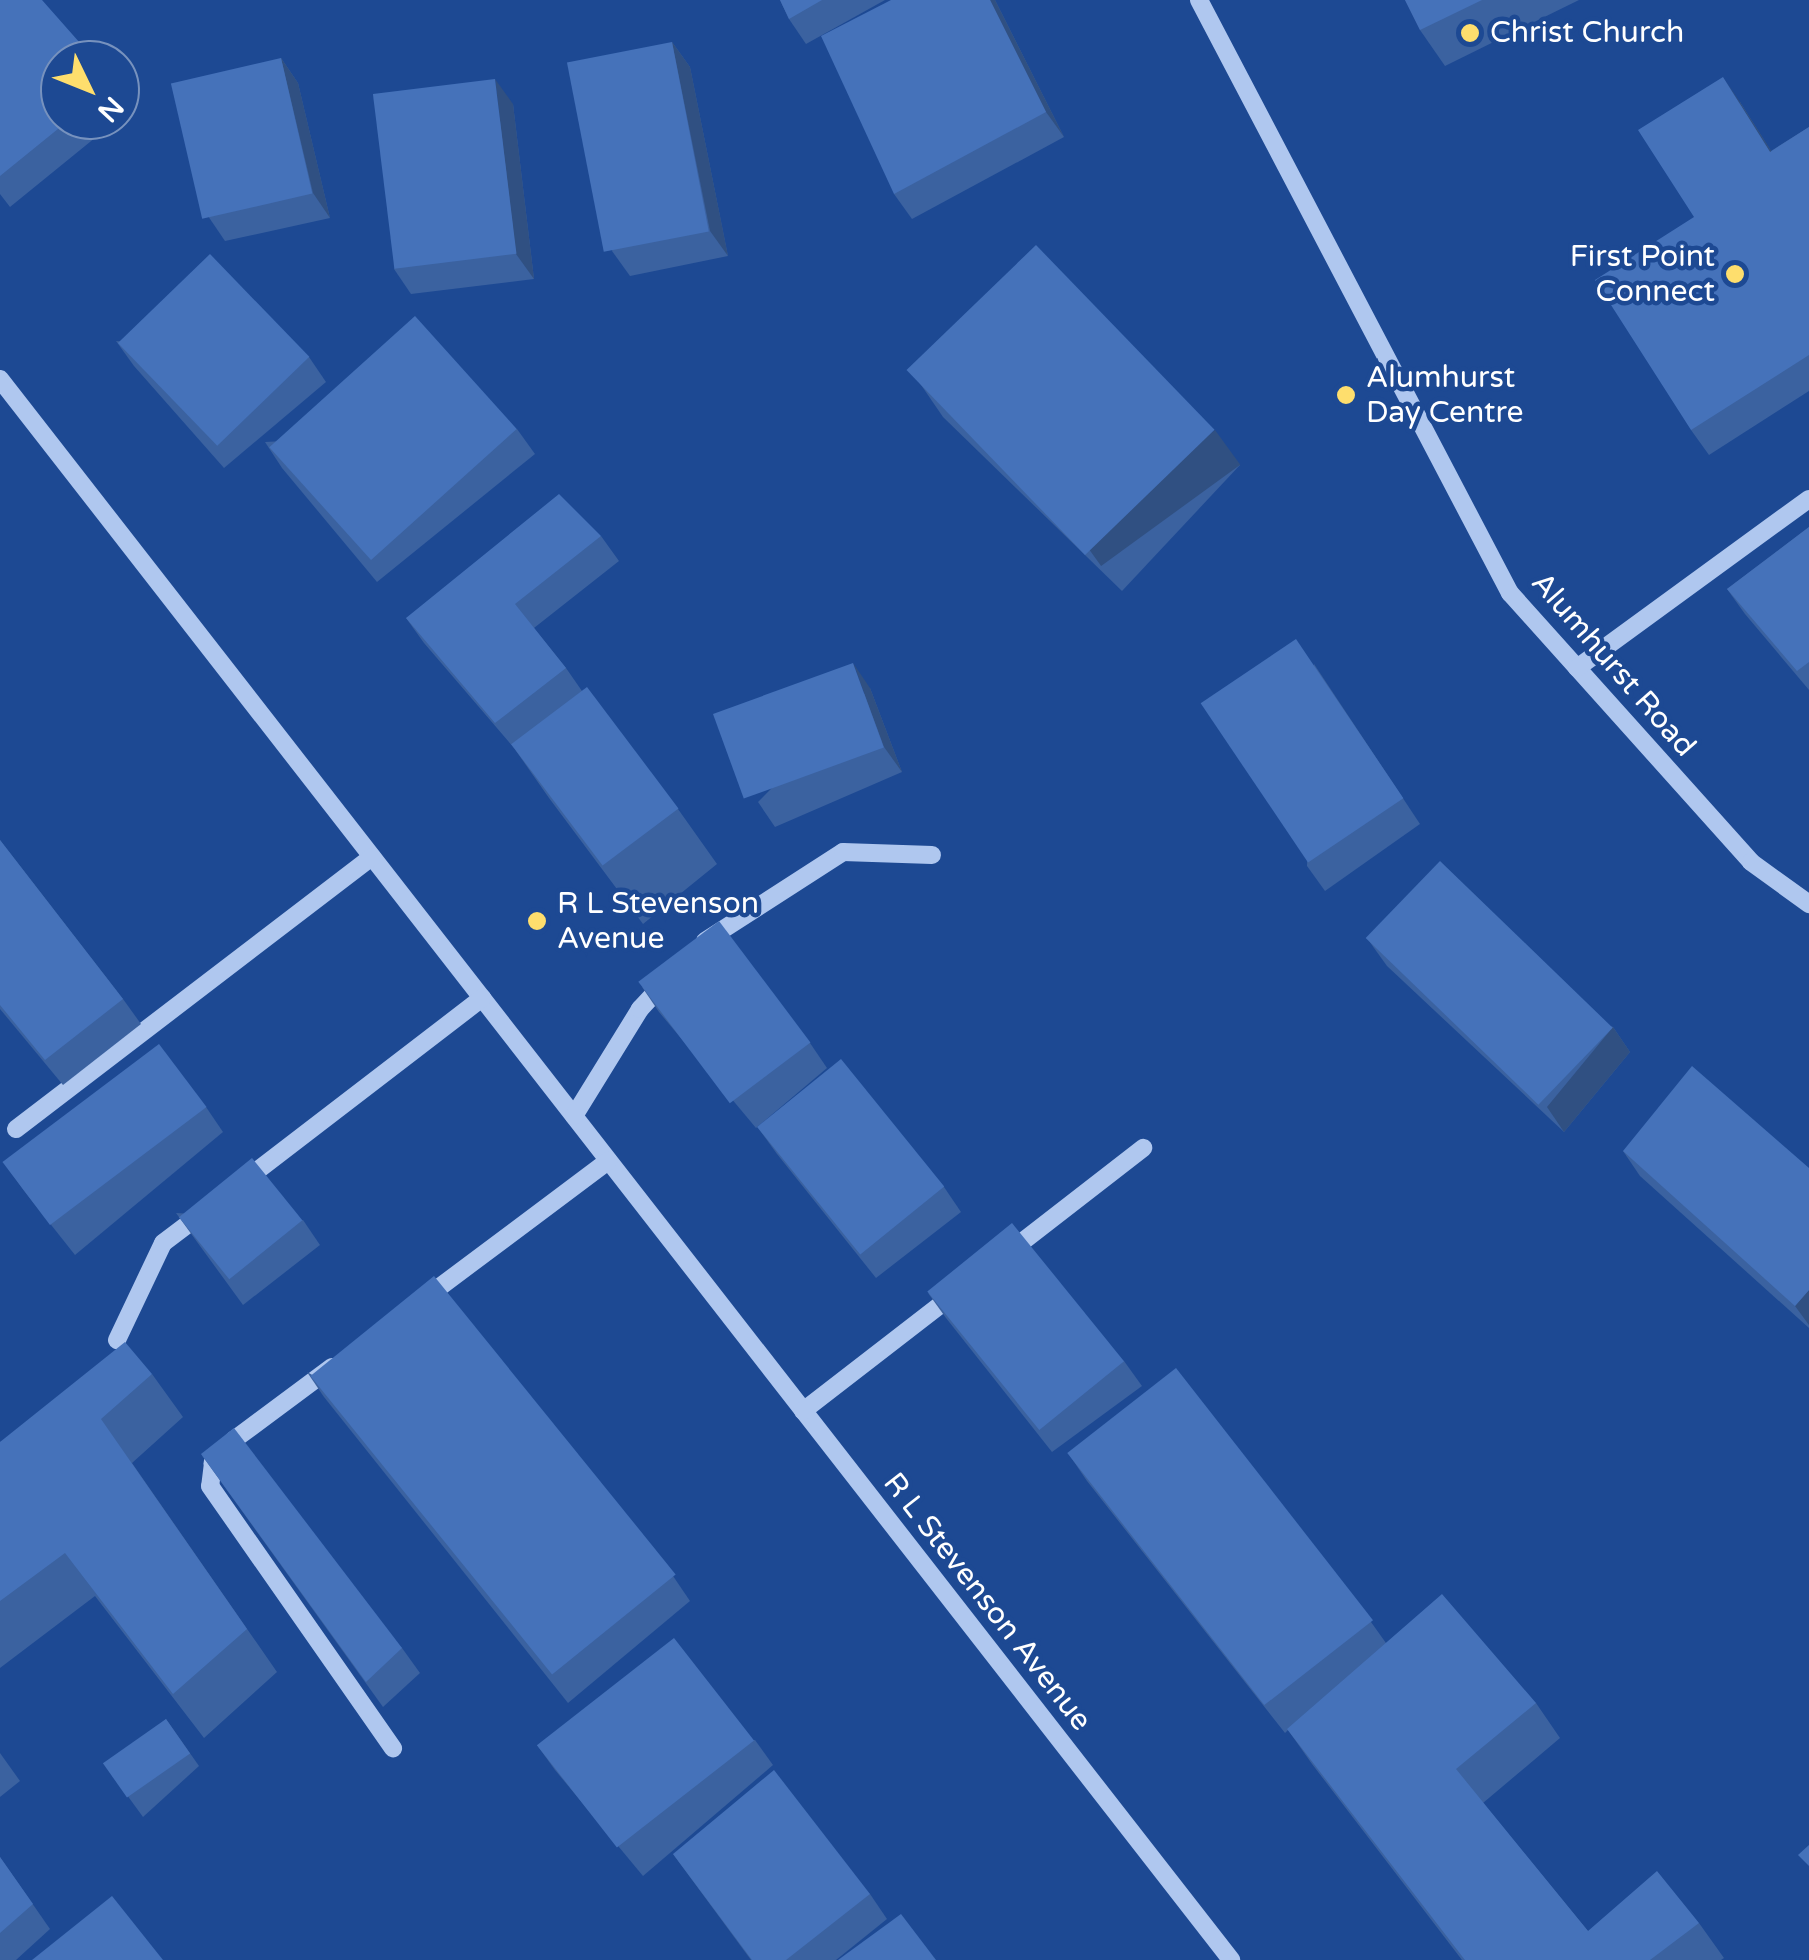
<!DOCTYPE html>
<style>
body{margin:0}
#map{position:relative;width:1809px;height:1960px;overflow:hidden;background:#1d4993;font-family:"Varela Round",sans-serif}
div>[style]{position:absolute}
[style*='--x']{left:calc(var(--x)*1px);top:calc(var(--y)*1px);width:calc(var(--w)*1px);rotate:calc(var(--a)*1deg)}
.minor>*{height:18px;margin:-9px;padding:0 9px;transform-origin:9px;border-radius:9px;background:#afc7ef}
.wall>*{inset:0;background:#3b62a0}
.shaded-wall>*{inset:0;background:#305082;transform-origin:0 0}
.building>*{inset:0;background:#4572ba;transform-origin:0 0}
.dots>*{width:28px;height:28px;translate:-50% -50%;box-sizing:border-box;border:5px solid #1d4993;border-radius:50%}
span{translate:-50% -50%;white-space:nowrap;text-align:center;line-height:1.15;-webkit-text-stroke:9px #1d4993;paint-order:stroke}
.poi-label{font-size:30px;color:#fff}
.left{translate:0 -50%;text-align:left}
.right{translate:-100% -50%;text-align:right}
.street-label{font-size:30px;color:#fff}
.north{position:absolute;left:40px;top:40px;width:100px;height:100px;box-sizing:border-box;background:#1d4993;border:2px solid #7792be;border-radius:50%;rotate:133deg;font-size:28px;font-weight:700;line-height:40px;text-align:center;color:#fff}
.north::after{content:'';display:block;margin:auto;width:35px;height:45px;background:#fede6d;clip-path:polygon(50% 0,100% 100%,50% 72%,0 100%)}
</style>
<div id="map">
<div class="minor">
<i style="--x:1199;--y:0;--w:670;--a:62.33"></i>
<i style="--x:1510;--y:593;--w:361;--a:48.1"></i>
<i style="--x:1751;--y:862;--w:72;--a:35.9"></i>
<i style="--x:0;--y:379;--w:2004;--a:52.09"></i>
<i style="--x:1577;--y:668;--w:287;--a:-36.1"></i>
<i style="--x:705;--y:941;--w:164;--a:-32.8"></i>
<i style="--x:843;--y:852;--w:89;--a:1.9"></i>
<i style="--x:574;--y:1116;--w:126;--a:-58.3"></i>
<i style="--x:640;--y:1009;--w:38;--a:-47"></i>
<i style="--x:16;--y:1129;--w:448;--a:-37.4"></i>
<i style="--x:245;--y:1180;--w:299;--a:-37.5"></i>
<i style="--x:1009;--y:1252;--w:170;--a:-37.8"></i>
<i style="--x:425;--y:1298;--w:229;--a:-36.8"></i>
<i style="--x:117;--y:1340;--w:107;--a:-64.6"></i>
<i style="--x:163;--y:1243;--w:51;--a:-37.1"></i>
<i style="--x:332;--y:1367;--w:121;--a:143.4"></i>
<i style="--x:235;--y:1439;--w:33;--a:133"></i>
<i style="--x:213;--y:1463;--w:23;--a:97"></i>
<i style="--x:210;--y:1486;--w:320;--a:55.1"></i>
<i style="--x:803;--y:1411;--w:195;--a:-37.7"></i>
</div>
<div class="wall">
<i style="clip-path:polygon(0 0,60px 120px,117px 120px,10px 207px,0 194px)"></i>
<i style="clip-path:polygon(780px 0,885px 0,806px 44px,789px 19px)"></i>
<i style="clip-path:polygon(891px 0,995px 0,1064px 137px,912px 219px,894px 194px)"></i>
<i style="clip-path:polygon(1405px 0,1579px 0,1445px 66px,1420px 30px)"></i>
<i style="clip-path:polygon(672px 42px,690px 67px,728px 256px,630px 276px,612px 251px)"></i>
<i style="clip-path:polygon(281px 58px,298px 83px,330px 218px,225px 241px,208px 216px)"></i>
<i style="clip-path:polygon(120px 89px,133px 107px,120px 118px)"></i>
<i style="clip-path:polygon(1740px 102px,1771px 151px,1809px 127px,1809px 391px,1709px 455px,1691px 430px,1694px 217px)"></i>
<i style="clip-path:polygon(513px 104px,534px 279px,411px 294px,394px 269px)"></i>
<i style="clip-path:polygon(116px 341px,309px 357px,326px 382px,224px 468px,134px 366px)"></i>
<i style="clip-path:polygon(919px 382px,1240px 465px,1122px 591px,943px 417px)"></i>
<i style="clip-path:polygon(517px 429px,535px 454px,377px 582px,282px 468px,265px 442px)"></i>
<i style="clip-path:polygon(1809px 527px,1809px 690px,1745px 614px,1727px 589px)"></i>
<i style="clip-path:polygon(601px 536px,619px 561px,534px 628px,566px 668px,582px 691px,678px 809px,717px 864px,643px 924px,549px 798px,514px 748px,424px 643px,406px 618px)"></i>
<i style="clip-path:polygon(1314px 664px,1420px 824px,1325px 891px,1307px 866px)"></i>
<i style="clip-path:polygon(870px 688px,902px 772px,775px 827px,758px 802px)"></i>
<i style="clip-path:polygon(0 840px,123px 999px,141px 1024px,63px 1085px,0 1009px)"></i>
<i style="clip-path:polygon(1369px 941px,1613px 1027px,1630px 1052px,1564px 1132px,1387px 966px)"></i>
<i style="clip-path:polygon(642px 987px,810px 1043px,827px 1068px,756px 1128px,659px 1012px)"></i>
<i style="clip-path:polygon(206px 1107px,223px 1132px,75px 1255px,25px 1192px,7px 1167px)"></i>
<i style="clip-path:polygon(759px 1129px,944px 1187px,961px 1212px,876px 1278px,777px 1154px)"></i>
<i style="clip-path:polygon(1623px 1151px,1809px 1168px,1809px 1328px,1640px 1176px)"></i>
<i style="clip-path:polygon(176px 1213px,303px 1220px,320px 1245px,243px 1305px)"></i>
<i style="clip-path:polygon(928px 1293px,1124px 1361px,1142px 1386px,1052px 1452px,946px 1318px)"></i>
<i style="clip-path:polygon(307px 1372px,673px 1576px,690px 1601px,568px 1703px,324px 1397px)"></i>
<i style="clip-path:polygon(152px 1374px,183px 1417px,132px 1463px,277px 1672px,204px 1738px,95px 1596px,0 1668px,0 1442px)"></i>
<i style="clip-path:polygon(201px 1454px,402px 1648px,420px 1673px,383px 1707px)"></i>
<i style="clip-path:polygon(1070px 1456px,1371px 1622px,1386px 1643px,1536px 1703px,1560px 1738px,1483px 1803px,1588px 1931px,1699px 1923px,1724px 1958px,1721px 1960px,1462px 1960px,1312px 1764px,1288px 1730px,1285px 1733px,1087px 1481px)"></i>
<i style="clip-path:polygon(166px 1719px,199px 1766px,143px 1817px,108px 1769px)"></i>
<i style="clip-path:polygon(755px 1740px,773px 1765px,643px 1876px,555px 1770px,537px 1745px)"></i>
<i style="clip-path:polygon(0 1753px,20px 1781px,0 1797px)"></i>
<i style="clip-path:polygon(673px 1854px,870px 1894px,887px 1919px,836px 1960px,751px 1960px)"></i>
<i style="clip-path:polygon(0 1857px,50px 1929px,16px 1960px,0 1960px)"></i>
</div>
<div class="shaded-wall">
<i style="clip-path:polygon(990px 0,995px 0,1064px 137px,1046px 112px)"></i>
<i style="clip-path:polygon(672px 42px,690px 67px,728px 256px,710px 231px)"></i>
<i style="clip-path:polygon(281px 58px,298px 83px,330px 218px,313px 193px)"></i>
<i style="clip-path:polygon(1723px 77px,1740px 102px,1788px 177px,1770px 152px)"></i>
<i style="clip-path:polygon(495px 79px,513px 104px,534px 279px,516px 254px)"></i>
<i style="left:1215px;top:430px;width:43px;height:172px;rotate:54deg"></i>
<i style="clip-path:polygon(853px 663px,870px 688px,902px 772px,884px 747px)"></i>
<i style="clip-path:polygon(1613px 1027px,1630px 1052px,1564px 1132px,1547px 1107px)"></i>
<i style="clip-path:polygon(1809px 1290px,1809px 1325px,1795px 1306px)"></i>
</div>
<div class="building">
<i style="clip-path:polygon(0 0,42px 0,95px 60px,60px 60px,60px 120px,69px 120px,0 176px)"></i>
<i style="clip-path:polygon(780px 0,822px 0,789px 19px)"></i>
<i style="clip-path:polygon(891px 0,990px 0,1046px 112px,894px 194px,821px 36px)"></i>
<i style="clip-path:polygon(1405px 0,1482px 0,1420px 30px)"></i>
<i style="left:672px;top:42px;width:193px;height:107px;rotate:79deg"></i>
<i style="left:281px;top:58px;width:139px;height:113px;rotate:77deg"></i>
<i style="clip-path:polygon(1723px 77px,1770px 152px,1809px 127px,1809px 355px,1691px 430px,1595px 280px,1694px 217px,1638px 130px)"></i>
<i style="left:495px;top:79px;width:176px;height:123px;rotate:83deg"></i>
<i style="left:1036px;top:245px;width:257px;height:180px;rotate:46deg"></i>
<i style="left:210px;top:254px;width:143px;height:128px;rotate:46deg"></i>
<i style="left:415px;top:316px;width:152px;height:196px;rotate:48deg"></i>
<i style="clip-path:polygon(559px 494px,601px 536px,515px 604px,566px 668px,495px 723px,406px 618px)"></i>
<i style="clip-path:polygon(1809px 527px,1809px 662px,1797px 671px,1727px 589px)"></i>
<i style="left:1296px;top:639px;width:192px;height:115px;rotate:56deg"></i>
<i style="left:853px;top:663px;width:90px;height:149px;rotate:70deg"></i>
<i style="left:587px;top:687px;width:152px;height:95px;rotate:53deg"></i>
<i style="clip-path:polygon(0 840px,123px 999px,45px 1060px,0 1005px)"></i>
<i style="left:1440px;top:861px;width:240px;height:107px;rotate:44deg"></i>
<i style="left:719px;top:921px;width:152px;height:101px;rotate:53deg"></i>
<i style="left:159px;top:1044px;width:79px;height:196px;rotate:53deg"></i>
<i style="left:841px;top:1059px;width:164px;height:108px;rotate:51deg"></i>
<i style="clip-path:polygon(1692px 1066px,1809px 1168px,1809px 1290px,1795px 1306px,1623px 1151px)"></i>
<i style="left:252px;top:1158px;width:80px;height:94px;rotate:51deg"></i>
<i style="left:1012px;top:1223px;width:178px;height:109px;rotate:51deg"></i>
<i style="left:434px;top:1276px;width:384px;height:159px;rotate:51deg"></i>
<i style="clip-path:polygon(125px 1342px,152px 1374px,101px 1419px,247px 1629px,173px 1694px,65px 1553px,0 1601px,0 1442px)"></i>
<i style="left:1176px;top:1368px;width:320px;height:138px;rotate:52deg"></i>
<i style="clip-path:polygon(234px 1428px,402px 1648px,366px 1682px,201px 1454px)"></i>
<i style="clip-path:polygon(1442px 1594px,1536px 1703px,1456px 1769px,1588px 1931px,1657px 1871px,1699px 1923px,1650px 1960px,1465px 1960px,1287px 1729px)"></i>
<i style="left:674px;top:1638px;width:130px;height:174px;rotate:52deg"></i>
<i style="left:166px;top:1719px;width:42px;height:77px;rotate:55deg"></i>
<i style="clip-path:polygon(774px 1770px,870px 1894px,786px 1960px,752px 1960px,673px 1854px)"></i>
<i style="clip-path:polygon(1809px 1845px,1809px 1866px,1798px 1855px)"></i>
<i style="clip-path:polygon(0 1857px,33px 1904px,0 1933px)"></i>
<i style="clip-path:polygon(112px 1896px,163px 1960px,32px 1960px)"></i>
<i style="clip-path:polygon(901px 1914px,936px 1960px,838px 1960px)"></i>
</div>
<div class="dots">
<i style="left:1470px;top:33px;background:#fede6d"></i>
<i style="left:1735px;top:274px;background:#fede6d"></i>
<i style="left:1346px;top:395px;background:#fede6d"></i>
<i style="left:537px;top:921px;background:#fede6d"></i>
</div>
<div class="poi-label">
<span class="left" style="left:1490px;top:33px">Christ Church</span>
<span class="right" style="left:1715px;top:274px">First Point<br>Connect</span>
<span class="left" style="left:1366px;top:395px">Alumhurst<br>Day Centre</span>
<span class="left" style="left:557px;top:921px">R L Stevenson<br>Avenue</span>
</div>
<div class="street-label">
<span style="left:1613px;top:665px;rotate:49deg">Alumhurst Road</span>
<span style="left:987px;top:1602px;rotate:52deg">R L Stevenson Avenue</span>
</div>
<div class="north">N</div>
</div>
